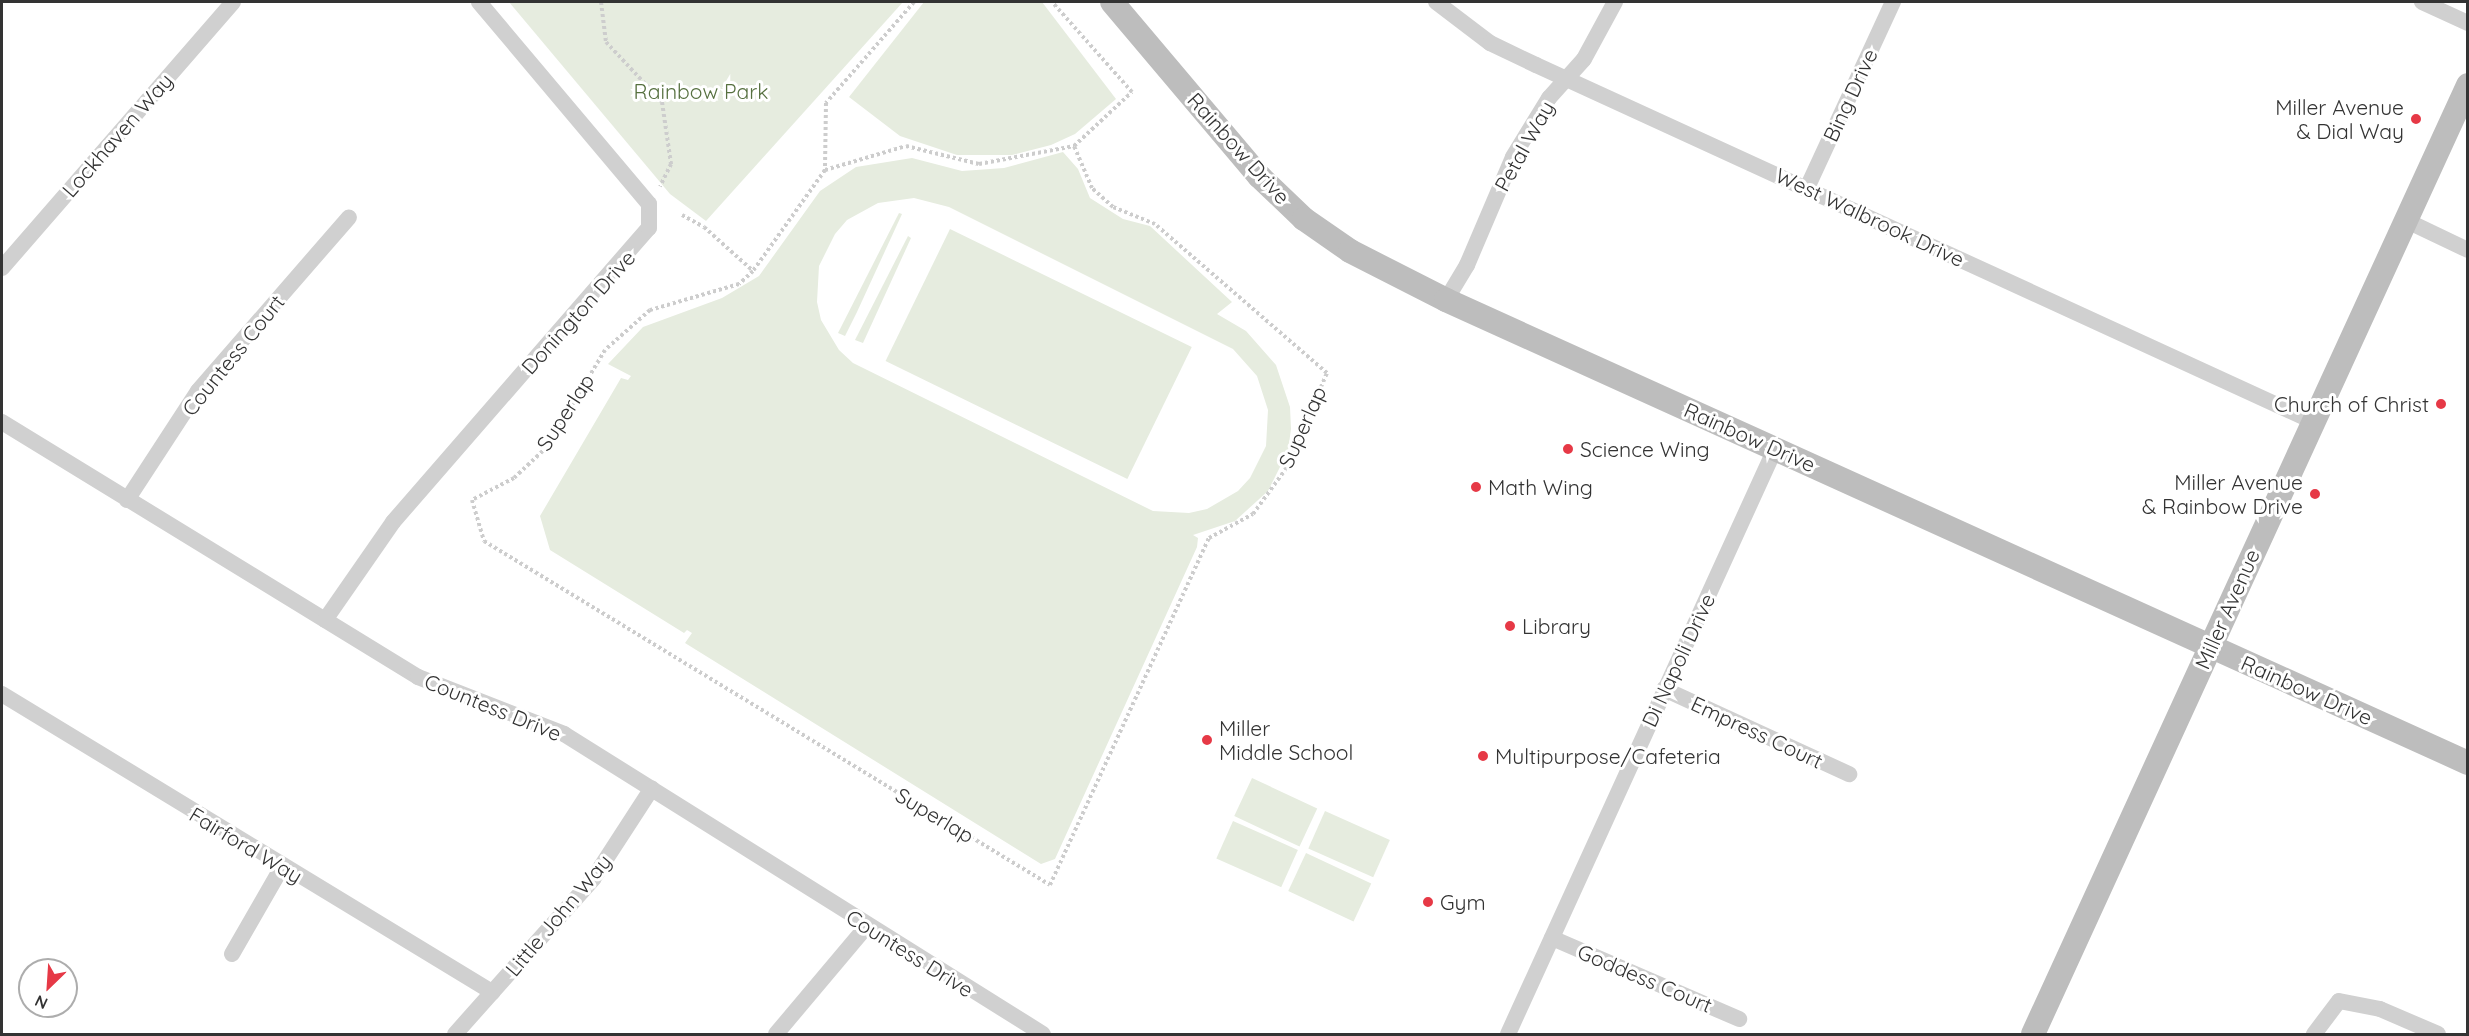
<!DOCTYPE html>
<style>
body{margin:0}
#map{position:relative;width:2469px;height:1036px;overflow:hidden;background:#fff;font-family:Quicksand,sans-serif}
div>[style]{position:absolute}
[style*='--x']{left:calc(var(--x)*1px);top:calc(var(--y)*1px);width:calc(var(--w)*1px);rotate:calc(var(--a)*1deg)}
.green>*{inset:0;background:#e6ecdf;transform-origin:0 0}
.path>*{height:4px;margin-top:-2px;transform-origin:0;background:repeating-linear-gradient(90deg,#cdcdcd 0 3px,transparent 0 6px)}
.street>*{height:16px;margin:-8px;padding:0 8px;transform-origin:8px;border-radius:8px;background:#d0d0d0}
.secondary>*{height:24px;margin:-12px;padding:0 12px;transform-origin:12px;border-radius:12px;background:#bdbdbd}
.dots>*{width:16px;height:16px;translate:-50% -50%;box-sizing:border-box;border:3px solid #fff;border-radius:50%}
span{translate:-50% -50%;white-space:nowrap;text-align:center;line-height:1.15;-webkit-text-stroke:6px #fff;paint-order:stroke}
.park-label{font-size:21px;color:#56703f}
.street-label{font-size:21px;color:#333}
.poi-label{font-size:21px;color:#333}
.right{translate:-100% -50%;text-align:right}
.left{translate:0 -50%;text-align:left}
.frame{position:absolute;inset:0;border:3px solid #333;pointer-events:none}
.north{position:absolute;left:18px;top:958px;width:60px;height:60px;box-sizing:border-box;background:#fff;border:2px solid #adadad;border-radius:50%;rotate:205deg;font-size:16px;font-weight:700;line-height:24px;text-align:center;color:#333}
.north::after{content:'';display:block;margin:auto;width:21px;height:27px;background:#e63946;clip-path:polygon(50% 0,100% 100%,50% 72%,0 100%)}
</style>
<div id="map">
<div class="green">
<i style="clip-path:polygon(509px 2px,903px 2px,706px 221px,670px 194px)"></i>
<i style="clip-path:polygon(924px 2px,1042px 2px,1116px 99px,1075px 134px,1051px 145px,1012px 155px,957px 155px,900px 136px,849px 97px)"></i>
<i style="clip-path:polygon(evenodd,1063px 152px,1078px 169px,1090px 198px,1123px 219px,1150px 226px,1232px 302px,1217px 314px,1246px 331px,1276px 365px,1290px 407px,1291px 429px,1288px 451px,1268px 491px,1235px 521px,1193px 535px,1198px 538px,1197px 547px,1055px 859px,1041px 864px,685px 643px,692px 633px,687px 630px,684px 633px,550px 550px,540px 516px,621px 378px,628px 380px,631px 376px,608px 364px,643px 327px,722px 298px,759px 276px,820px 191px,856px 167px,912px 158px,962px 171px,1004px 168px,1063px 152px,914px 198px,949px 207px,1233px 349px,1257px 376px,1268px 410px,1266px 446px,1250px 478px,1238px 491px,1207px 509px,1189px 513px,1153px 511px,853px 363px,839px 350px,821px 320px,817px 302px,819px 266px,835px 234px,847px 220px,878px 203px,914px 198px)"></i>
<i style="clip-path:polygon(899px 213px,902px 214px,857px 312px,845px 336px,838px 333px)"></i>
<i style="left:950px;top:229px;width:269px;height:147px;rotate:26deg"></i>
<i style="clip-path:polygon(908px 236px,911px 238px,863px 343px,855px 340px)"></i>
<i style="left:1252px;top:778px;width:72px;height:42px;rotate:25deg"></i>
<i style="left:1325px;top:811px;width:71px;height:41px;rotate:24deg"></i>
<i style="left:1233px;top:821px;width:71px;height:41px;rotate:24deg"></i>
<i style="left:1306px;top:853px;width:72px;height:42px;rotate:25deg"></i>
</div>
<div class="path">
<i style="--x:601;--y:2;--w:40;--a:82.9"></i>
<i style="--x:606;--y:42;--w:82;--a:47"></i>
<i style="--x:662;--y:102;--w:63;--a:81.7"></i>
<i style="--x:671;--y:164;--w:25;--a:116"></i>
<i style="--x:914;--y:2;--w:134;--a:131.1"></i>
<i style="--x:826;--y:103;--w:67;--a:90.9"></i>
<i style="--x:825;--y:170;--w:124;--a:125.5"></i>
<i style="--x:753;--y:271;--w:19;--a:137"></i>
<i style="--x:739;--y:284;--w:93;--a:163.7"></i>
<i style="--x:650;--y:310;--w:60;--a:138.4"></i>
<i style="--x:605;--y:350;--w:113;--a:120.9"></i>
<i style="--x:547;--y:447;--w:45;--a:136.8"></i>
<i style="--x:514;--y:478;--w:47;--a:152.4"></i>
<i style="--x:472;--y:500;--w:43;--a:73.7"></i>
<i style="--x:484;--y:541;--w:662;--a:31.29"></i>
<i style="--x:1050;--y:885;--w:382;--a:-65.4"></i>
<i style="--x:1209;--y:538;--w:50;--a:-28.6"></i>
<i style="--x:1253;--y:514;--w:54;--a:-54"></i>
<i style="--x:1285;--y:470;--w:106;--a:-66.6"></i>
<i style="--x:1327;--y:373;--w:228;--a:-139.1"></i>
<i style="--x:1155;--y:224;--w:45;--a:-158"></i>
<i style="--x:1113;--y:207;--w:28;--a:-138"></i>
<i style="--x:1092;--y:188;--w:46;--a:-113.2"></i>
<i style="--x:1074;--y:146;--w:79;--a:-43"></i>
<i style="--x:1132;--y:92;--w:120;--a:-131.6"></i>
<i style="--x:825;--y:170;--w:84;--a:-16.5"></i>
<i style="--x:906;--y:146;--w:75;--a:13.9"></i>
<i style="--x:979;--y:164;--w:97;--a:-10.7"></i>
<i style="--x:682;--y:215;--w:25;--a:29"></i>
<i style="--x:704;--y:227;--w:66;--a:41.9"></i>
</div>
<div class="street">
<i style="--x:1436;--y:2;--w:68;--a:37.2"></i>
<i style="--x:1490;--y:43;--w:51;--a:25.6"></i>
<i style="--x:1536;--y:65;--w:854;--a:24.64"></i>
<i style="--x:2422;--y:2;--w:51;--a:24.5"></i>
<i style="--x:1807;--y:188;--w:205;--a:-65.2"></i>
<i style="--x:2405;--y:220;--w:70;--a:25.5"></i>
<i style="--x:2;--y:268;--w:352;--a:-49"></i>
<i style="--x:1446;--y:300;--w:41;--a:-59"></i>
<i style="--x:1467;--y:265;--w:117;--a:-66.9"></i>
<i style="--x:1513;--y:157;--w:69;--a:-58.6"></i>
<i style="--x:1549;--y:98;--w:52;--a:-48.1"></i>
<i style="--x:1584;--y:59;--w:65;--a:-61.5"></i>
<i style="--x:2;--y:422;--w:488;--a:31.5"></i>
<i style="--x:418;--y:677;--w:157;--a:21.3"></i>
<i style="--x:564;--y:734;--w:565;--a:32.06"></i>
<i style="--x:127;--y:500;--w:130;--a:-56.9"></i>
<i style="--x:198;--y:391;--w:230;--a:-49"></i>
<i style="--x:325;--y:620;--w:119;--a:-55.2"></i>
<i style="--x:393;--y:522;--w:390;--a:-49"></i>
<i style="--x:649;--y:228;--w:24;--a:-90"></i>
<i style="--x:649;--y:204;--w:264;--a:-130.1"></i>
<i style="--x:1664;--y:689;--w:204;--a:24.7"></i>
<i style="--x:2;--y:694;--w:574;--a:31.31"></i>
<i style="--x:1552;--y:938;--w:204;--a:23.4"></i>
<i style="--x:232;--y:954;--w:100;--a:-60.1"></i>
<i style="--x:455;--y:1034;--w:208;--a:-48.3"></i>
<i style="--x:593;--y:879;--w:108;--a:-57"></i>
<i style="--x:776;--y:1034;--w:141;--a:-49.9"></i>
<i style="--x:1508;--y:1034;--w:643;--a:-65.47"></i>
<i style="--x:2314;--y:1034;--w:41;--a:-52.9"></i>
<i style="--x:2339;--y:1001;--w:42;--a:11"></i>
<i style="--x:2380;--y:1009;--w:63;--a:23.3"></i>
</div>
<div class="secondary">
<i style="--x:1112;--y:2;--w:228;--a:49.8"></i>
<i style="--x:1259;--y:176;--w:62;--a:43.7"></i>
<i style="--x:1304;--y:219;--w:56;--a:34.8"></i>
<i style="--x:1350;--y:251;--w:108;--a:27"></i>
<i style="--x:1446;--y:300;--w:1122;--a:24.37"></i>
<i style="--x:2033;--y:1034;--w:1044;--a:-65.37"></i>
</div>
<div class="dots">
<i style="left:2416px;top:119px;background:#e63946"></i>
<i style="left:2441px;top:404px;background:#e63946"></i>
<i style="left:1568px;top:449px;background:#e63946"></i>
<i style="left:1476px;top:487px;background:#e63946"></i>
<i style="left:2315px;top:494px;background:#e63946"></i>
<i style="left:1510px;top:626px;background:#e63946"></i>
<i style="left:1207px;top:740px;background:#e63946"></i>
<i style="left:1483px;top:756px;background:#e63946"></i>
<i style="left:1428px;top:902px;background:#e63946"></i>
</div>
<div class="park-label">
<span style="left:701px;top:91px">Rainbow Park</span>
</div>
<div class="street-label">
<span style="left:1850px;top:95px;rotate:-65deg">Bing Drive</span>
<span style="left:117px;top:135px;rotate:-49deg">Lockhaven Way</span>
<span style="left:1524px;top:146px;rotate:-61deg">Petal Way</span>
<span style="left:1239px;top:148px;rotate:48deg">Rainbow Drive</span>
<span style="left:1870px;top:217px;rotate:25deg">West Walbrook Drive</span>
<span style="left:578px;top:312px;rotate:-48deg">Donington Drive</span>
<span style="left:233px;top:355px;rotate:-51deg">Countess Court</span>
<span style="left:565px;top:412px;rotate:-57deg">Superlap</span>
<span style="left:1302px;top:427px;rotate:-66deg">Superlap</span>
<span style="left:1750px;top:437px;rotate:24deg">Rainbow Drive</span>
<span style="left:2227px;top:609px;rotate:-66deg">Miller Avenue</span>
<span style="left:1678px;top:660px;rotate:-65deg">Di Napoli Drive</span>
<span style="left:2307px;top:690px;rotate:24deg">Rainbow Drive</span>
<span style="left:493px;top:707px;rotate:22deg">Countess Drive</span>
<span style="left:1757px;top:732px;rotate:25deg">Empress Court</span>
<span style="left:935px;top:815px;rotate:31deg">Superlap</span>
<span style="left:246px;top:845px;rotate:31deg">Fairford Way</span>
<span style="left:558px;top:915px;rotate:-50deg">Little John Way</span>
<span style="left:910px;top:953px;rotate:32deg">Countess Drive</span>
<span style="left:1645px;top:978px;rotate:23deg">Goddess Court</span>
</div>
<div class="poi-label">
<span class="right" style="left:2404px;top:119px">Miller Avenue<br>&amp; Dial Way</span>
<span class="right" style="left:2429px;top:404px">Church of Christ</span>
<span class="left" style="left:1580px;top:449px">Science Wing</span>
<span class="right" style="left:2303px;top:494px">Miller Avenue<br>&amp; Rainbow Drive</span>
<span class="left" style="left:1488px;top:487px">Math Wing</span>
<span class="left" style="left:1522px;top:626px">Library</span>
<span class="left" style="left:1219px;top:740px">Miller<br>Middle School</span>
<span class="left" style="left:1495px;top:756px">Multipurpose/Cafeteria</span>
<span class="left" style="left:1440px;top:902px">Gym</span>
</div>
<div class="frame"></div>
<div class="north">N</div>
</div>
